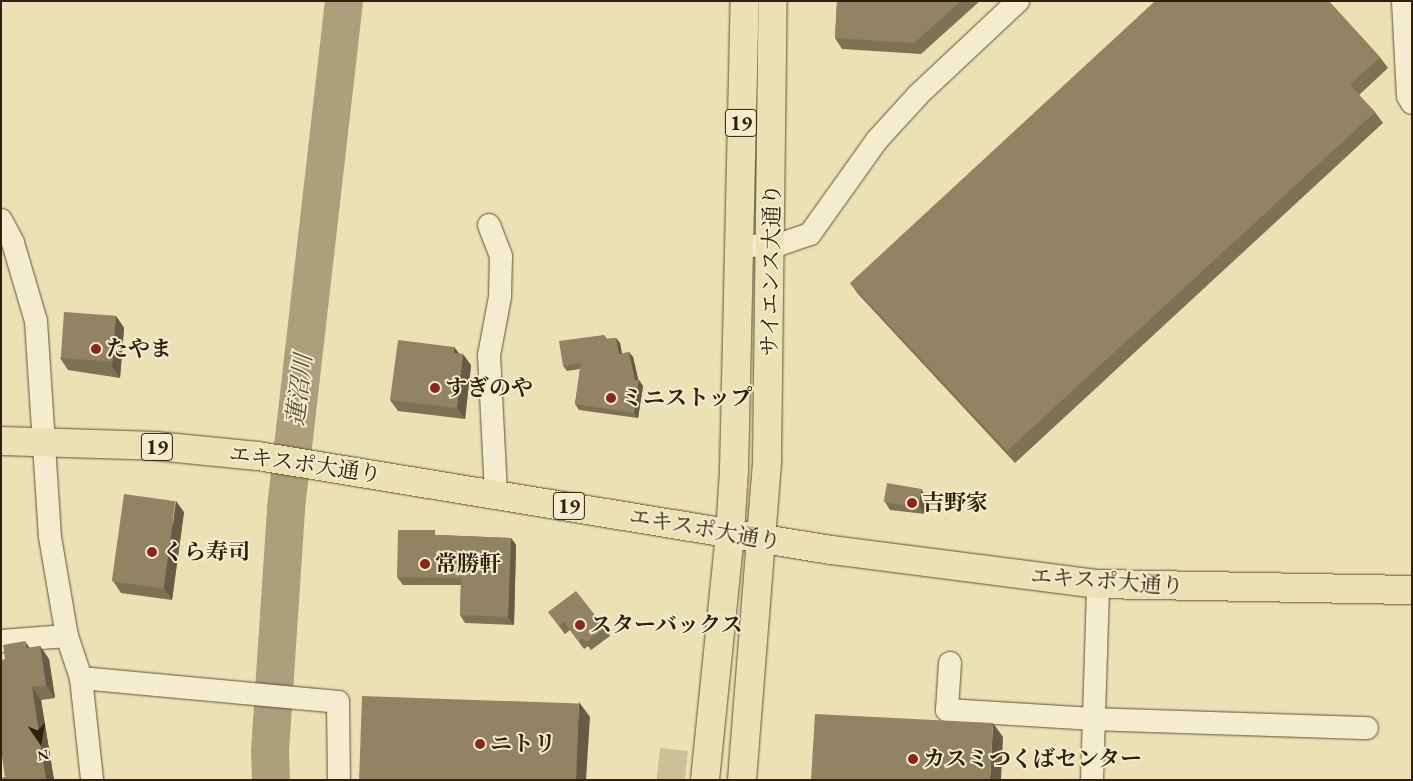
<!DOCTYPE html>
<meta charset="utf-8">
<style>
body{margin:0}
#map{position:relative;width:1413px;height:781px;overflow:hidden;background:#ece1b5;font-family:"EB Garamond","Noto Serif JP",serif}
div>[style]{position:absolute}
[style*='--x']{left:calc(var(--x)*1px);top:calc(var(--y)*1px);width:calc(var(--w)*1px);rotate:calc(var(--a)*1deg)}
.green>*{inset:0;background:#ccc098;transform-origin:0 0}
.river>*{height:38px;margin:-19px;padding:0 19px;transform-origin:19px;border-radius:19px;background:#ac9f7b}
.roads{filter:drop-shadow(0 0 1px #605035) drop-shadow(0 0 1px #605035)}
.minor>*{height:22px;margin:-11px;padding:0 11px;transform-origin:11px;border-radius:11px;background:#f3eccf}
.major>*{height:28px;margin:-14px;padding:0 14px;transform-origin:14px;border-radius:14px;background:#ece1b5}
.wall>*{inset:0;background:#7e7255}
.shaded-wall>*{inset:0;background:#665c45}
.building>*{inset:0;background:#928463;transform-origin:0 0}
.dots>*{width:14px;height:14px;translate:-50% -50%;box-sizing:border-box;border:2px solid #f3eccf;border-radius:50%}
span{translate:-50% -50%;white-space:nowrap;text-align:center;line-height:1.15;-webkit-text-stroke:4px #f3eccf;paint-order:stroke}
.shield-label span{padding:1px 4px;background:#f3eccf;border:1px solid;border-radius:4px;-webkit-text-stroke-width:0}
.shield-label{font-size:21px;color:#31200a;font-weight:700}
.street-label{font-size:22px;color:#31200a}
.poi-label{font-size:22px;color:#31200a;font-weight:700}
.left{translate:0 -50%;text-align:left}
.water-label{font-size:24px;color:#5c4c32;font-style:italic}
.frame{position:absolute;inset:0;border:2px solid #31200a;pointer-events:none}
.north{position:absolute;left:15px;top:716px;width:50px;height:50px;-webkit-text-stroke:4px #f3eccf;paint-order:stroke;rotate:168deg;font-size:14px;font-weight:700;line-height:20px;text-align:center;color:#31200a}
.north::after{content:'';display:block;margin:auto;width:18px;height:22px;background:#31200a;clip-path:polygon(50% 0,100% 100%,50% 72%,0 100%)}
</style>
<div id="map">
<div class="green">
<i style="left:660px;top:748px;width:28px;height:32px;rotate:6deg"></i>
</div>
<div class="river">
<i style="--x:271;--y:780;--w:29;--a:-92"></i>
<i style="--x:270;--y:751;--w:244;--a:-86.2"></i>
<i style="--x:286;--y:508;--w:510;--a:-83.47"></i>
</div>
<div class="roads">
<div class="minor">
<i style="--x:1403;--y:1;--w:95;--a:87"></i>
<i style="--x:1408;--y:96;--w:8;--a:60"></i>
<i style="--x:1;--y:220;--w:26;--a:62"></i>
<i style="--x:13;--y:243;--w:81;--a:73.6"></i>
<i style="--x:36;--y:321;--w:216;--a:86.3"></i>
<i style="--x:50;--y:537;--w:100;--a:80.3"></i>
<i style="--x:489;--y:225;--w:33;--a:69"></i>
<i style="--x:501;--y:256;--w:41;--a:91.4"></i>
<i style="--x:500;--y:297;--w:59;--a:100.7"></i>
<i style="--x:489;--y:355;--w:139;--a:87.1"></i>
<i style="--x:738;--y:245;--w:34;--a:3"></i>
<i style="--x:772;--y:247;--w:40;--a:-18.9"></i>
<i style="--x:810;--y:234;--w:115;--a:-54.5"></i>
<i style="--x:877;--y:140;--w:62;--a:-47.6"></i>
<i style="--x:919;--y:94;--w:136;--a:-43.2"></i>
<i style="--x:1;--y:641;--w:66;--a:-4.3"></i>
<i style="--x:67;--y:636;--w:44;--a:71.6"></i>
<i style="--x:81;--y:678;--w:103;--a:83.8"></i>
<i style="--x:950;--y:663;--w:47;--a:93.7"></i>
<i style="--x:947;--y:710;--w:147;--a:3.5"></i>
<i style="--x:1094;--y:719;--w:273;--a:1.9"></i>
<i style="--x:81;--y:678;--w:258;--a:5.3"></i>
<i style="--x:338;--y:702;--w:78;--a:89.3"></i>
<i style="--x:1092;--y:780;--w:196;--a:-88.2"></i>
</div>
<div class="major">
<i style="--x:1;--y:441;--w:155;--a:1.8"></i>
<i style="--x:156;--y:446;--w:102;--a:5.6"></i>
<i style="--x:258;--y:456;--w:581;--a:9.32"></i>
<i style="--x:831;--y:550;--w:269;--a:7.3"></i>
<i style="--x:1098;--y:584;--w:314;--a:1.1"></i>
<i style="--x:705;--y:780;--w:247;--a:-84.2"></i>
<i style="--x:730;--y:534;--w:64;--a:-86.4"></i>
<i style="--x:734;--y:470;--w:469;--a:-88.7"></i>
<i style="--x:742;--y:780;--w:321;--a:-85.5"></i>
<i style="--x:767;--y:460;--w:459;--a:-89.3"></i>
</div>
</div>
<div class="wall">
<i style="clip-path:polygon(837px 1px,980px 1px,921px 54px,842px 49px,835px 38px)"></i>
<i style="clip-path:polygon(1380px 57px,1388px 68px,1359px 95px,1375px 112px,1383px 123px,1015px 463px,858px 294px,850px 283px)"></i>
<i style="clip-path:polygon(116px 316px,124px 328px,120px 378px,68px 370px,60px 358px)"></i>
<i style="clip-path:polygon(604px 335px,607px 339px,616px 338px,620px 343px,622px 354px,629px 352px,633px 357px,638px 380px,643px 386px,638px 418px,579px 410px,575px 404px,580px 369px,567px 371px,563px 366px)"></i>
<i style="clip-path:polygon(454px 347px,459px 353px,471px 365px,465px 419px,398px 411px,390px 400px)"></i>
<i style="clip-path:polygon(921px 489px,926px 497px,925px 514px,890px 510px,885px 502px)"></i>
<i style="clip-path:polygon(184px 512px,172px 600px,121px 593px,113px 581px)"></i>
<i style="clip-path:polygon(439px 535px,511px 538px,516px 545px,514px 625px,465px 623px,460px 615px,461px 585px,403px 585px,397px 577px)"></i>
<i style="clip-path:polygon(548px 612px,605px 628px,610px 636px,591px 650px,588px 646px,584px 649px,570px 630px,565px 634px)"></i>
<i style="clip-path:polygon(40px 646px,49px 659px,55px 698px,41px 700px,54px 780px,1px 780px,5px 777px,5px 659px,29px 648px)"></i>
</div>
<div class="shaded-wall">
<i style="clip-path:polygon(116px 316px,124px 328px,120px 378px,112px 367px)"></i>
<i style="clip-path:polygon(616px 338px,620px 343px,623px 360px,619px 354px)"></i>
<i style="clip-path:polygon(454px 347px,462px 358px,454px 353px)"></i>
<i style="clip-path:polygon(629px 352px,633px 357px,639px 382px,639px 380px,643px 386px,638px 418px,634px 413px)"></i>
<i style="clip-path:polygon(463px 354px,471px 365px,465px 419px,457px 408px)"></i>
<i style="clip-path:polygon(921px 489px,926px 497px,925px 514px,919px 506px)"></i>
<i style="clip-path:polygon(176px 501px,184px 512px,172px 600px,164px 588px)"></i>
<i style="clip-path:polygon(511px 538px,516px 545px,514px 625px,508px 617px)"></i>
<i style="clip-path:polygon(25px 641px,34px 654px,26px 648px)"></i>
<i style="clip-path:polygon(40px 646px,49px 659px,55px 698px,46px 685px)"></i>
<i style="clip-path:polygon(32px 687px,41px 700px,54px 780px,46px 780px)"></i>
<i style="clip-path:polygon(579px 702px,590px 717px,586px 780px,575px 780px)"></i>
<i style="clip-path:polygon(993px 723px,1003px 737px,1001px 780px,990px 780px)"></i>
</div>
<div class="building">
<i style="clip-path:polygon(837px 1px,961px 1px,914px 43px,835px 38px)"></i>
<i style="clip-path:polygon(1155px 1px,1329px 1px,1380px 57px,1350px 85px,1375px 112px,1007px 451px,850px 283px)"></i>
<i style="left:64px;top:312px;width:52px;height:46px;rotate:4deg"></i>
<i style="clip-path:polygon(604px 335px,605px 339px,616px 338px,619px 354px,629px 352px,635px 380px,639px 380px,634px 413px,575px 404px,581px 363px,563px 366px,559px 341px)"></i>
<i style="clip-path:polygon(398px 340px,454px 347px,454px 353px,463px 354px,457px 408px,390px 400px)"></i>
<i style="left:887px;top:483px;width:35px;height:19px;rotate:10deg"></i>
<i style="left:124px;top:494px;width:52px;height:88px;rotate:8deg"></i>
<i style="clip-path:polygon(398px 530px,435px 530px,435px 535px,511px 538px,508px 617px,460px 615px,461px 578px,397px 577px)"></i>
<i style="clip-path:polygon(576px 591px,605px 628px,586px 642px,583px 638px,578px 641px,564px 622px,559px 626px,548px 612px)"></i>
<i style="clip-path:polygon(25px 641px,26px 648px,40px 646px,46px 685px,32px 687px,46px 780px,1px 780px,1px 778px,5px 777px,1px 750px,1px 660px,5px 659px,3px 645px)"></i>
<i style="left:362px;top:696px;width:217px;height:84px;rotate:2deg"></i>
<i style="clip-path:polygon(815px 714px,993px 723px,990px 780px,811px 780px)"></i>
</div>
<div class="dots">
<i style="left:96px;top:349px;background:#8f2418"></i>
<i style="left:435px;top:388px;background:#8f2418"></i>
<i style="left:611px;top:398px;background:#8f2418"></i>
<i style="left:912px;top:503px;background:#8f2418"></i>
<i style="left:152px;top:552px;background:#8f2418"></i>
<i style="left:425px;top:564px;background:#8f2418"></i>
<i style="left:580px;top:625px;background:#8f2418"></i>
<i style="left:480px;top:744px;background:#8f2418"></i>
<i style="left:913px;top:759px;background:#8f2418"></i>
</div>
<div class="shield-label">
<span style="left:741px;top:123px">19</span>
<span style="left:157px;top:447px">19</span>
<span style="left:569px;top:506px">19</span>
</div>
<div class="street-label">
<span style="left:771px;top:270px;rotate:-89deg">サイエンス大通り</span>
<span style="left:305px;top:464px;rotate:8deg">エキスポ大通り</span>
<span style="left:705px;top:529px;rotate:10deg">エキスポ大通り</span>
<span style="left:1107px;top:581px;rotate:4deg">エキスポ大通り</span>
</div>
<div class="poi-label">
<span class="left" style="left:106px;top:349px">たやま</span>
<span class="left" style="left:445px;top:388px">すぎのや</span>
<span class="left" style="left:621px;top:398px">ミニストップ</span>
<span class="left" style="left:922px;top:503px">吉野家</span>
<span class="left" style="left:162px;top:552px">くら寿司</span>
<span class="left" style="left:435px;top:564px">常勝軒</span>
<span class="left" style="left:590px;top:625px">スターバックス</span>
<span class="left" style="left:490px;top:744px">ニトリ</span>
<span class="left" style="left:923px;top:759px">カスミつくばセンター</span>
</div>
<div class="water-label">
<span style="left:299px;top:390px;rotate:-83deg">蓮沼川</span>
</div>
<div class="frame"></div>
<div class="north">N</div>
</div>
